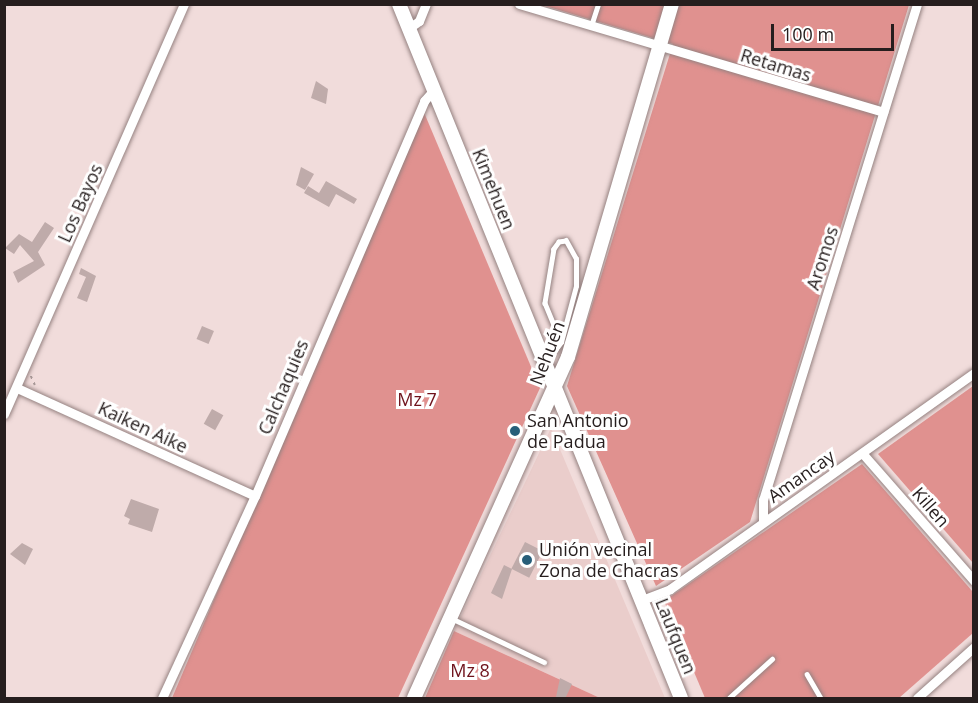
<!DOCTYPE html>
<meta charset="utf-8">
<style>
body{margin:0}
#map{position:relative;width:978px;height:703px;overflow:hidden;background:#f1dcdb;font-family:"Open Sans",sans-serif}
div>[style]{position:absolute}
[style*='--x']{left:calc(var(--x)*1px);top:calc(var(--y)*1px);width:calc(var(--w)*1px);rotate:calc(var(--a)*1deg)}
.built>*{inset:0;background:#eacdcb}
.forest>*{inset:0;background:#e0918f}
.building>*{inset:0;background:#bfabaa;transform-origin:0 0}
.path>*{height:1.5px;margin-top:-0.75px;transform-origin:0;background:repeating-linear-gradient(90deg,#a89897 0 3px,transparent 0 7.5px)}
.roads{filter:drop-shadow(0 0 2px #958281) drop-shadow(0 0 2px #958281)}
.lane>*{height:4.5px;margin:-2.25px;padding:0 2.25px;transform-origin:2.25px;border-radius:2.25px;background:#fff}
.street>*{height:9px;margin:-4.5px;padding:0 4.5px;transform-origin:4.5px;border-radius:4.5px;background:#fff}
.secondary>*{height:14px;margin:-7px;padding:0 7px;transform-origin:7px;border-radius:7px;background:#fff}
.dots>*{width:16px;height:16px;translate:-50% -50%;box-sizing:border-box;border:3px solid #fff;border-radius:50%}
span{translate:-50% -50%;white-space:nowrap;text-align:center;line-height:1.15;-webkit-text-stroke:6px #fff;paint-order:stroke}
.street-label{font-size:18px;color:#261e1e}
.park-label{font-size:18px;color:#6f131c}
.poi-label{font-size:18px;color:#261e1e}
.left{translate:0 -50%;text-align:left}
.frame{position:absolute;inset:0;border:6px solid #261e1e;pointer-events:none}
.scale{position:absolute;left:771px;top:24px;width:123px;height:27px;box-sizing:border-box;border:3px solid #261e1e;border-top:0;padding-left:8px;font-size:18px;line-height:21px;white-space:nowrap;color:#261e1e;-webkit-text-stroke:4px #fff;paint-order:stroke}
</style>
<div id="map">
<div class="built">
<i style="clip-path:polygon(551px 428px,665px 698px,600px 698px,454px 631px)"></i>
</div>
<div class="forest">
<i style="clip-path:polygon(542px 5px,909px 5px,750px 522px,656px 586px,567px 386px,673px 44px)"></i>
<i style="clip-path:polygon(423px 110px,540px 388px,398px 698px,172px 698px)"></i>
<i style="clip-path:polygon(973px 386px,973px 563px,878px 454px)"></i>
<i style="clip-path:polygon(862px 464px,973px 592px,973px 633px,899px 698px,705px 698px,664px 601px)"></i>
<i style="clip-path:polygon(454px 631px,600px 698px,425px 698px)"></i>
</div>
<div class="building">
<i style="clip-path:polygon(316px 81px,328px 89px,326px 104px,311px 98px)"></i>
<i style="clip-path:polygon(301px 167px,314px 174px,305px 190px,296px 185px)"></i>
<i style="clip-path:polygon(326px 181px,357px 199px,354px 204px,336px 194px,329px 207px,304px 193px,308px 186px,319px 193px)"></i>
<i style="clip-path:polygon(45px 222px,54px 228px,38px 252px,45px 265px,18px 283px,13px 272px,34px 261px,20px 245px,14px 254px,5px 248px,19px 234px,32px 242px)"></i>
<i style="clip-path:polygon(81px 268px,96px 276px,87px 302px,77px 298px,86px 277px,79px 274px)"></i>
<i style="left:202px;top:326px;width:13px;height:14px;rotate:23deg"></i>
<i style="left:212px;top:409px;width:13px;height:17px;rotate:29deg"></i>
<i style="clip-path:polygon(131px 499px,159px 509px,152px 532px,128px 524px,130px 519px,124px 516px)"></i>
<i style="left:525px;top:542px;width:20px;height:30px;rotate:27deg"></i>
<i style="clip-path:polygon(22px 543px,33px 549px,25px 565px,10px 554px)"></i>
<i style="clip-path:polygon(504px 565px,512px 569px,502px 599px,491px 593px)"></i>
<i style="clip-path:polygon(560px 678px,572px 684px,565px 699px,556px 697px)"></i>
</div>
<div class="path">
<i style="--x:31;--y:376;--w:10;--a:66"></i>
</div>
<div class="roads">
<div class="lane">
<i style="--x:591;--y:26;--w:23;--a:-72"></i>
<i style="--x:546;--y:362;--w:25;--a:-53"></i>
<i style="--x:561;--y:342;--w:58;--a:-75"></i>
<i style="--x:576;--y:286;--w:27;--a:-90"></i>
<i style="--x:576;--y:259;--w:21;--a:-119"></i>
<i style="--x:566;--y:241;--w:7;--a:172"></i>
<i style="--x:559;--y:242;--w:9;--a:126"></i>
<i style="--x:554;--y:249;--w:55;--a:99.5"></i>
<i style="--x:545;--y:303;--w:42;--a:67.7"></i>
<i style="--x:451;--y:618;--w:103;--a:25.3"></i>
<i style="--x:807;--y:674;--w:28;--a:60"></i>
<i style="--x:729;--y:698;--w:58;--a:-42.2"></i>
</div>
<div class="street">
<i style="--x:519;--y:4;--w:380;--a:16.5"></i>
<i style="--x:409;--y:28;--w:12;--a:-35"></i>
<i style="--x:419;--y:21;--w:18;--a:-68"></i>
<i style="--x:17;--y:388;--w:261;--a:24.4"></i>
<i style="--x:4;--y:414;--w:448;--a:-66.3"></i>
<i style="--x:863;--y:454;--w:169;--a:48.8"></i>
<i style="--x:763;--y:522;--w:22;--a:-90"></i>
<i style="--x:763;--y:500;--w:519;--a:-72.75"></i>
<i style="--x:642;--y:600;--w:30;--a:-21"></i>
<i style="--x:670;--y:589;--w:373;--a:-35.4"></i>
<i style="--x:162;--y:698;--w:222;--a:-65.3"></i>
<i style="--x:255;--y:496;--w:430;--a:-66.8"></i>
<i style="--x:424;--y:101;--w:15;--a:-48"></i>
<i style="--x:917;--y:698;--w:76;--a:-41.8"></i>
</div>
<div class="secondary">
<i style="--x:399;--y:4;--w:749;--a:67.89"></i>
<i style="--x:414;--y:698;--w:374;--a:-65.7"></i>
<i style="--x:568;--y:357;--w:368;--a:-73.6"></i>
</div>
</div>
<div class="dots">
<i style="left:515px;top:431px;background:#275e79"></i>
<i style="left:527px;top:560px;background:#275e79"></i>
</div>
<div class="street-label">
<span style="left:776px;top:65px;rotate:17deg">Retamas</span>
<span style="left:494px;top:189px;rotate:68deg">Kimehuen</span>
<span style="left:80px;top:203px;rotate:-66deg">Los Bayos</span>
<span style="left:822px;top:258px;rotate:-72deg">Aromos</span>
<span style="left:547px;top:353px;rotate:-69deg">Nehuén</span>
<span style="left:283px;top:387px;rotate:-67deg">Calchaquies</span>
<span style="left:143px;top:427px;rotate:25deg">Kaiken Aike</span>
<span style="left:801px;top:476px;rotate:-35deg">Amancay</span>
<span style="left:931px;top:507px;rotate:49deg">Killen</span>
<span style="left:676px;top:636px;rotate:68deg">Laufquen</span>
</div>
<div class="park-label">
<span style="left:417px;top:399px">Mz 7</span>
<span style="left:470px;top:670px">Mz 8</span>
</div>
<div class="poi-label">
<span class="left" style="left:527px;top:431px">San Antonio<br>de Padua</span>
<span class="left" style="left:539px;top:560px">Unión vecinal<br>Zona de Chacras</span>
</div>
<div class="frame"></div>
<div class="scale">100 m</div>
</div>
